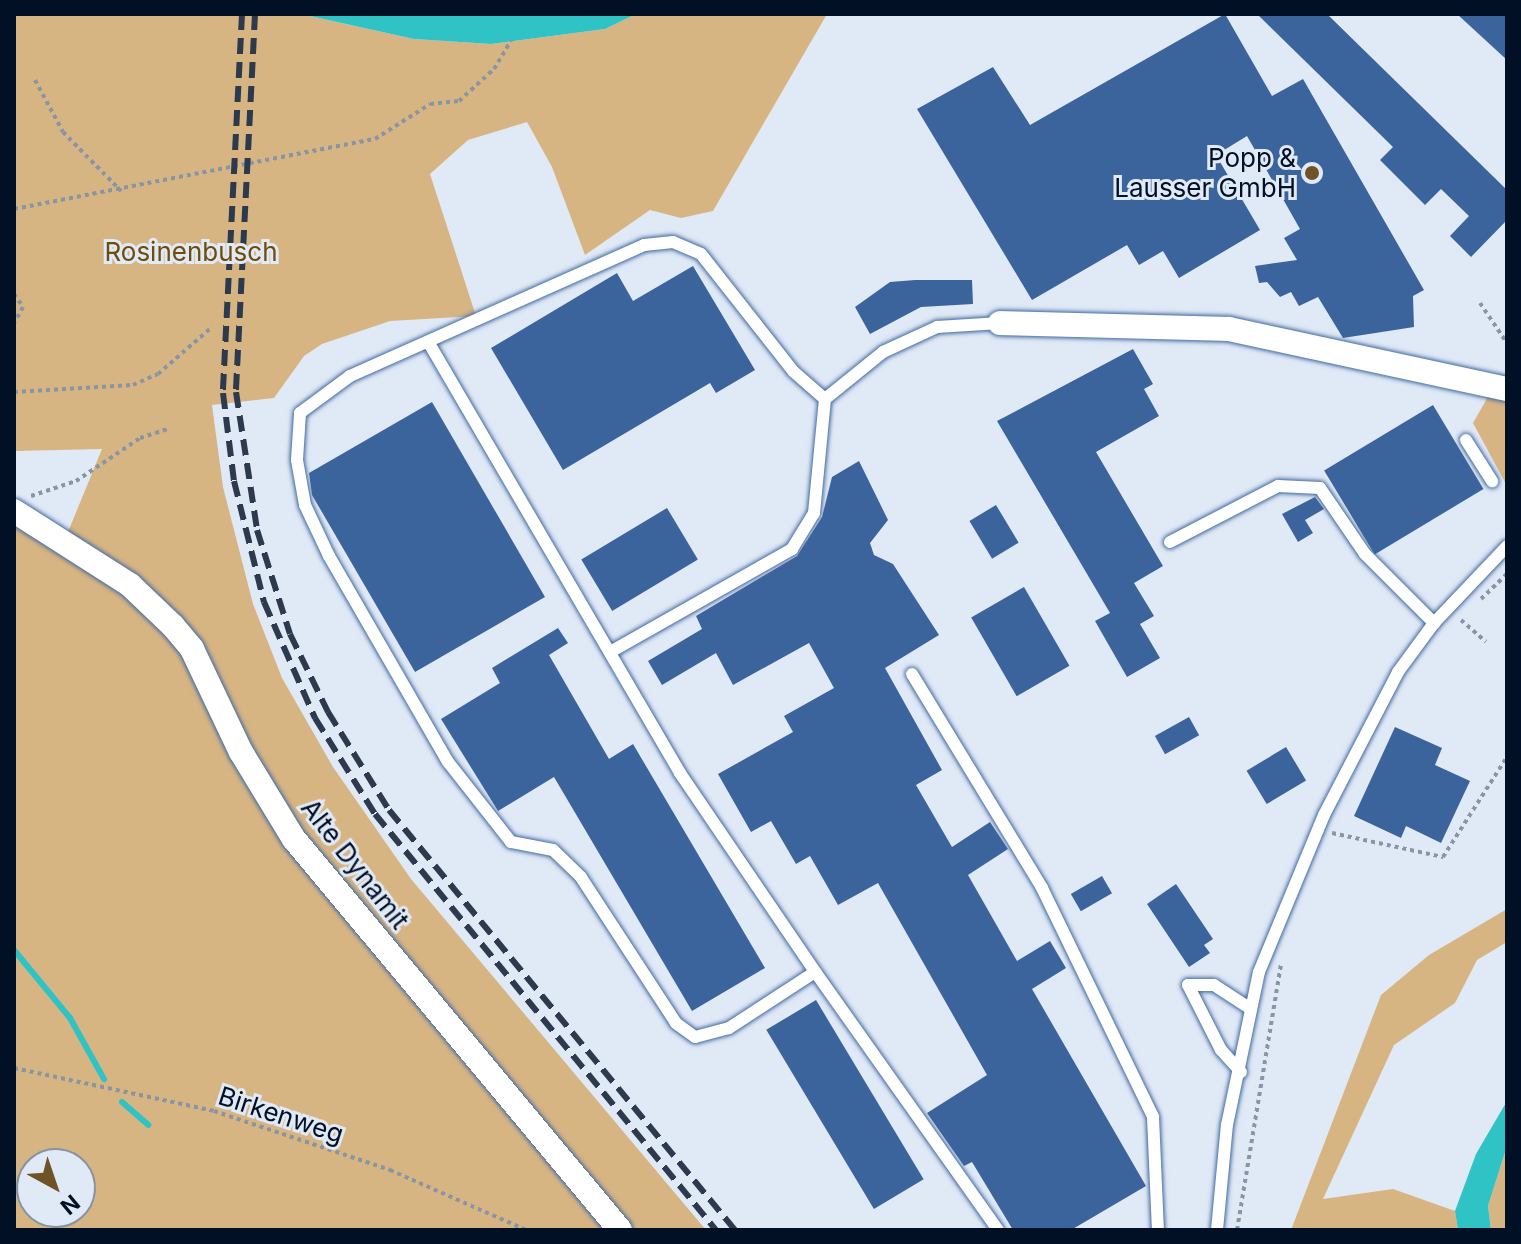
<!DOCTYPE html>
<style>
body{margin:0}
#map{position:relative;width:1521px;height:1244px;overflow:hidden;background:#e0e9f6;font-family:Inter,sans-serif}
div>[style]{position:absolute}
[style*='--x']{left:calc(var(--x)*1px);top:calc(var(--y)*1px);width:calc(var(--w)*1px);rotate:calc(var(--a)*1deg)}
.green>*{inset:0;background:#d7b583}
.water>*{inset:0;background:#2fc3c6}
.stream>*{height:6px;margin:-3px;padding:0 3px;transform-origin:3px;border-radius:3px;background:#2fc3c6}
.building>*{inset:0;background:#3c649c;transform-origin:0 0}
.path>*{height:4px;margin-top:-2px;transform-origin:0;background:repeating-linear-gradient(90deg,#8994a4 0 4px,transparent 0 8px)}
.roads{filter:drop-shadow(0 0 2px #416aa2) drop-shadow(0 0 2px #416aa2)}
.service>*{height:12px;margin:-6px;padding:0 6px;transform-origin:6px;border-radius:6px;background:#fff}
.minor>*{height:24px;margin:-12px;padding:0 12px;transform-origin:12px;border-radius:12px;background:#fff}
.rail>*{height:6px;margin-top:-3px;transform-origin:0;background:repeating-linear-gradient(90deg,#2d3a4e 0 16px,transparent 0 24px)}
.dots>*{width:22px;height:22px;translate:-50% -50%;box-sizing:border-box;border:4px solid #e0e9f6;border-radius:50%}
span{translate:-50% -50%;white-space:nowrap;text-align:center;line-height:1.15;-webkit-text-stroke:6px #e0e9f6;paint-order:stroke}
.poi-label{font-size:26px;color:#021025}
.right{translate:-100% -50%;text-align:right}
.park-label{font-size:26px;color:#6f4c0a}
.street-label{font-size:26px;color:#021025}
.frame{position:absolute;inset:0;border:16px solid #021025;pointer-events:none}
.north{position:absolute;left:16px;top:1148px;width:80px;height:80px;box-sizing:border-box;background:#e0e9f6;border:2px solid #8792a2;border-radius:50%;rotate:140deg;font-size:22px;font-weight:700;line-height:32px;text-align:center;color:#021025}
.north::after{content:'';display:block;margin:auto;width:28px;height:36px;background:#6f5326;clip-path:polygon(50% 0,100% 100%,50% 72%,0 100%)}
</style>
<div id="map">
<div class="green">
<i style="clip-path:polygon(evenodd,14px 14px,301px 14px,414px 39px,491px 44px,605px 29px,636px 14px,827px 14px,713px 211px,681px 218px,650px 210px,585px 255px,552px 167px,527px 122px,468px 140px,430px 174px,476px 316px,390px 321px,322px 344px,304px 356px,274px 398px,212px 405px,223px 487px,253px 604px,282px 678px,333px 767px,411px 879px,706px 1230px,14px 1230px,14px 503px,68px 532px,102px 449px,14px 451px,14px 14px,32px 1164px,80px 1164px,80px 1212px,32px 1212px,32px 1164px)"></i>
<i style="clip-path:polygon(1489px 395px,1507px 401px,1507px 486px,1473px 423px)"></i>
<i style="clip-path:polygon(1507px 909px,1507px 942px,1477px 960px,1455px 1003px,1394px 1045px,1323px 1199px,1393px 1189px,1455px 1211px,1458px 1230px,1291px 1230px,1381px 995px,1429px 955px)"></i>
<i style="clip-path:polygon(1507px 1146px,1507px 1230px,1491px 1230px,1488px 1206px)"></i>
</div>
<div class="water">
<i style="clip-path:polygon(301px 14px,636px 14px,605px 29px,491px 44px,414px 39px)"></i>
<i style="clip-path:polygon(1507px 1101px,1507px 1146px,1488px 1206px,1491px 1230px,1458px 1230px,1455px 1211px,1476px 1154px)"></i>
</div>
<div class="stream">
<i style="--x:14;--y:950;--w:88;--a:50.5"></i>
<i style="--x:70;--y:1018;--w:70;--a:60.9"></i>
<i style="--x:122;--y:1102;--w:35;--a:41"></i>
</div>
<div class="building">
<i style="clip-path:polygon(1225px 14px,1272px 96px,1303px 79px,1424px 290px,1413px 296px,1414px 327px,1343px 338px,1318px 297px,1299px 306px,1291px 292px,1280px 297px,1267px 282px,1259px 283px,1255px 266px,1297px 260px,1284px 238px,1300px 229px,1247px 136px,1216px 155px,1260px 230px,1179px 278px,1163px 251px,1139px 265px,1127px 245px,1032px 300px,917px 109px,993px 67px,1030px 125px)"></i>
<i style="clip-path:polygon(1257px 14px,1327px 14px,1507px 190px,1507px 220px,1471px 257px,1450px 236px,1469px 216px,1441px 189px,1425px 205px,1380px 160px,1393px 147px)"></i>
<i style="clip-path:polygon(1457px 14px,1507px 14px,1507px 60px)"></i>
<i style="clip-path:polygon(693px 266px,755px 370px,716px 393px,710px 383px,563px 470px,491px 348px,617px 273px,633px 301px)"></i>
<i style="clip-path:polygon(915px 280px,972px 280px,973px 304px,921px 307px,870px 334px,855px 307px,890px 282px)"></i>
<i style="clip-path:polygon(1133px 349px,1153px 384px,1144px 389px,1159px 416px,1096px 452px,1163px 566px,1134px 583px,1154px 616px,1140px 624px,1160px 658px,1127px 677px,1095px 621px,1110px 613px,997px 421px)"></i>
<i style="clip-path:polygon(432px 402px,545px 597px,415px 672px,312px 495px,309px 473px)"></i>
<i style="left:1433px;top:405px;width:98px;height:127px;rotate:59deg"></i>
<i style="clip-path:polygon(859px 461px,888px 520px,870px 543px,874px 555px,893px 564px,939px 635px,885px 668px,942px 770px,916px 785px,952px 847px,990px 822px,1008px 849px,968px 875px,1017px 961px,1050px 941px,1066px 968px,1032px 989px,1146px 1186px,1071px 1230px,1013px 1230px,972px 1162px,964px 1166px,927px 1113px,987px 1075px,878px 883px,838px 905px,810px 856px,796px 864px,771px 821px,751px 832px,718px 774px,793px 732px,784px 716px,834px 688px,809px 643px,733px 685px,716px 653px,662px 685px,648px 661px,702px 629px,696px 616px,797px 556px,822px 517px,832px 477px)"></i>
<i style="clip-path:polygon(1315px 497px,1324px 509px,1305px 520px,1313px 533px,1298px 542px,1282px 514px)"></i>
<i style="left:996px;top:505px;width:44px;height:31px;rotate:59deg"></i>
<i style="left:667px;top:508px;width:60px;height:100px;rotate:59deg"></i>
<i style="left:1024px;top:587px;width:91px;height:61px;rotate:60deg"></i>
<i style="clip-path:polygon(558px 628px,568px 643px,549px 655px,609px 759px,633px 744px,765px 968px,692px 1011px,554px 777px,498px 811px,441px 719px,500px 683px,492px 668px)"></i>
<i style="left:1189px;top:717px;width:21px;height:39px;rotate:61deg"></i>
<i style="clip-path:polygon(1395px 727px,1442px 748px,1435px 765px,1470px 781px,1441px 843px,1406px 826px,1401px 838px,1354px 816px)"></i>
<i style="left:1286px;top:747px;width:39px;height:46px;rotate:59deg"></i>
<i style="left:1102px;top:876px;width:20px;height:36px;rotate:60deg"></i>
<i style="clip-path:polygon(1176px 884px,1213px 939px,1204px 945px,1210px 953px,1189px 967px,1147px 904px)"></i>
<i style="left:816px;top:1000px;width:209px;height:58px;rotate:59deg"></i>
</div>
<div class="path">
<i style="--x:35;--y:80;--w:59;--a:61.7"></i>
<i style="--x:63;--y:132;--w:83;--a:45.5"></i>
<i style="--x:14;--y:209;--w:368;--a:-11"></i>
<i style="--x:375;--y:139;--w:65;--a:-32.5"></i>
<i style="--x:430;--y:104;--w:29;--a:-6"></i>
<i style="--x:459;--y:101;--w:47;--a:-42.4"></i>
<i style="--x:494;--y:69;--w:33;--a:-59"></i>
<i style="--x:14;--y:294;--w:16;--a:55"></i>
<i style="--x:23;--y:307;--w:18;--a:119"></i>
<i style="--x:1480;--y:303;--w:48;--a:56"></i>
<i style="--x:14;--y:392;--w:119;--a:-3.4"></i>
<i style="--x:133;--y:385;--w:27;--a:-24"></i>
<i style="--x:158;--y:374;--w:72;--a:-41"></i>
<i style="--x:31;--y:496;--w:47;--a:-18.4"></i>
<i style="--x:76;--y:481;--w:77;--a:-33.9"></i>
<i style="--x:140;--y:438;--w:32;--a:-18"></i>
<i style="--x:1481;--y:599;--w:36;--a:-44"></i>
<i style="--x:1461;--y:620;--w:33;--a:41"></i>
<i style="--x:1332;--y:833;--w:114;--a:12.2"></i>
<i style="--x:1443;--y:857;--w:119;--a:-57.4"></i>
<i style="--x:14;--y:1068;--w:205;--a:12.1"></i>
<i style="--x:214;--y:1111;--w:186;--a:18.5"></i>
<i style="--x:390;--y:1170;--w:149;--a:23.8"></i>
<i style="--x:1237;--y:1230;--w:270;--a:-80.6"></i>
</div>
<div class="roads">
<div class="service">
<i style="--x:430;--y:345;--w:496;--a:59.7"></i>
<i style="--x:680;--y:773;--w:240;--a:55.8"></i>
<i style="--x:1466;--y:440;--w:49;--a:57.6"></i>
<i style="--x:1170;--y:542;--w:122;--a:-27.4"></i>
<i style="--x:1278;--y:486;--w:42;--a:2.7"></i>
<i style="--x:1320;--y:488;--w:80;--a:55.7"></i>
<i style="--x:1365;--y:554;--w:98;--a:45"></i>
<i style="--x:612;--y:651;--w:207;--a:-29.5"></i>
<i style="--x:792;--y:549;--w:42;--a:-58.6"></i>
<i style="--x:814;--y:513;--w:115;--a:-84.5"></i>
<i style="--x:912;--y:674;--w:250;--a:58.7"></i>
<i style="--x:1042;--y:888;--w:254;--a:64.1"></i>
<i style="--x:1153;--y:1117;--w:113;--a:87.5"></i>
<i style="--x:1241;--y:1072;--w:30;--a:-132"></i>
<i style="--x:1221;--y:1050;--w:73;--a:-116.9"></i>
<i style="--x:1188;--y:985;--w:26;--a:0"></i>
<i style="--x:1214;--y:985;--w:44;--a:33"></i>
<i style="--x:998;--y:1230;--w:316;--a:-125.3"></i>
<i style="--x:815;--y:972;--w:103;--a:146.9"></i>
<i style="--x:729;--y:1028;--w:35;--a:165"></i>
<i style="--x:695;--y:1037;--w:24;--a:-144"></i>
<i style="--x:676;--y:1023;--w:174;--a:-123.1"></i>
<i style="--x:581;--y:877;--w:39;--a:-136"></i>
<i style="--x:553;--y:850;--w:43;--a:-169.2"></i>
<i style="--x:511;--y:842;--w:102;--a:-128.2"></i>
<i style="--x:448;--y:762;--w:238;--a:-120"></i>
<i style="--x:329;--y:556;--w:56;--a:-115.2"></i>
<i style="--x:305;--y:505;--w:46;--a:-100.1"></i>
<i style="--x:297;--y:460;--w:47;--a:-86.3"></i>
<i style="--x:300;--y:413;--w:62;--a:-36.5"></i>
<i style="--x:350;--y:376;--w:322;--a:-24"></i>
<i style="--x:644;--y:245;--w:29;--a:-6"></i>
<i style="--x:673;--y:242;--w:30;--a:23"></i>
<i style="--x:701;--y:254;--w:150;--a:51.8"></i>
<i style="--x:794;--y:372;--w:41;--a:41.1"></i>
<i style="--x:825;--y:399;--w:75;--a:-39"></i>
<i style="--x:883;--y:352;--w:60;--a:-24.8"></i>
<i style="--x:937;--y:327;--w:63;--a:-3.6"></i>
<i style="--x:1217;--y:1230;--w:105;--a:-84.6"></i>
<i style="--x:1227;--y:1125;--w:156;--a:-78.2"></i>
<i style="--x:1259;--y:972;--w:170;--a:-67.5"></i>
<i style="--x:1324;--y:815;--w:161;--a:-62.6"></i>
<i style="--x:1398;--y:672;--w:61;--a:-53.7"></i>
<i style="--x:1434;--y:623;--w:106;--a:-46.5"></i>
</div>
<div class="minor">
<i style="--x:1000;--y:323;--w:229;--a:1.5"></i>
<i style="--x:1229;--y:329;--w:284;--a:12.2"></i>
<i style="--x:14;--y:511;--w:138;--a:32.5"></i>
<i style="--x:130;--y:585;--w:59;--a:43.6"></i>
<i style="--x:173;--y:626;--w:30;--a:50"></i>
<i style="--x:192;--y:649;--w:114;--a:64.6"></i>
<i style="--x:241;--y:752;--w:102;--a:58.7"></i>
<i style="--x:294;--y:839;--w:509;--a:50.18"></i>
</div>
</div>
<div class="rail">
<i style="--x:242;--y:14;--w:379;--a:92.9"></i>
<i style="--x:223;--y:393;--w:89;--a:82.9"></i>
<i style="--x:234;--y:481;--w:125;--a:76.1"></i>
<i style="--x:264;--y:602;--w:127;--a:66.3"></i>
<i style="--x:315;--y:718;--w:113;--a:58"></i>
<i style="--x:375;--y:814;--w:538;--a:50.66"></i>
<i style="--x:255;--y:14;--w:378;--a:92.9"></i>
<i style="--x:236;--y:392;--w:140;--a:81.3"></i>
<i style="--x:257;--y:530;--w:109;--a:72.4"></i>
<i style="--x:290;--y:634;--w:87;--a:64"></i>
<i style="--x:328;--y:712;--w:115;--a:58.1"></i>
<i style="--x:389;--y:810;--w:544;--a:50.52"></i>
</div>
<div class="dots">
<i style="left:1312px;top:173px;background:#6f5326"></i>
</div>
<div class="poi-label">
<span class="right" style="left:1296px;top:173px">Popp &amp;<br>Lausser GmbH</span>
</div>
<div class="park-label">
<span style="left:191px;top:252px">Rosinenbusch</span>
</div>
<div class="street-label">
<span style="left:355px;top:864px;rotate:52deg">Alte Dynamit</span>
<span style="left:281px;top:1115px;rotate:18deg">Birkenweg</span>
</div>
<div class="frame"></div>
<div class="north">N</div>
</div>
